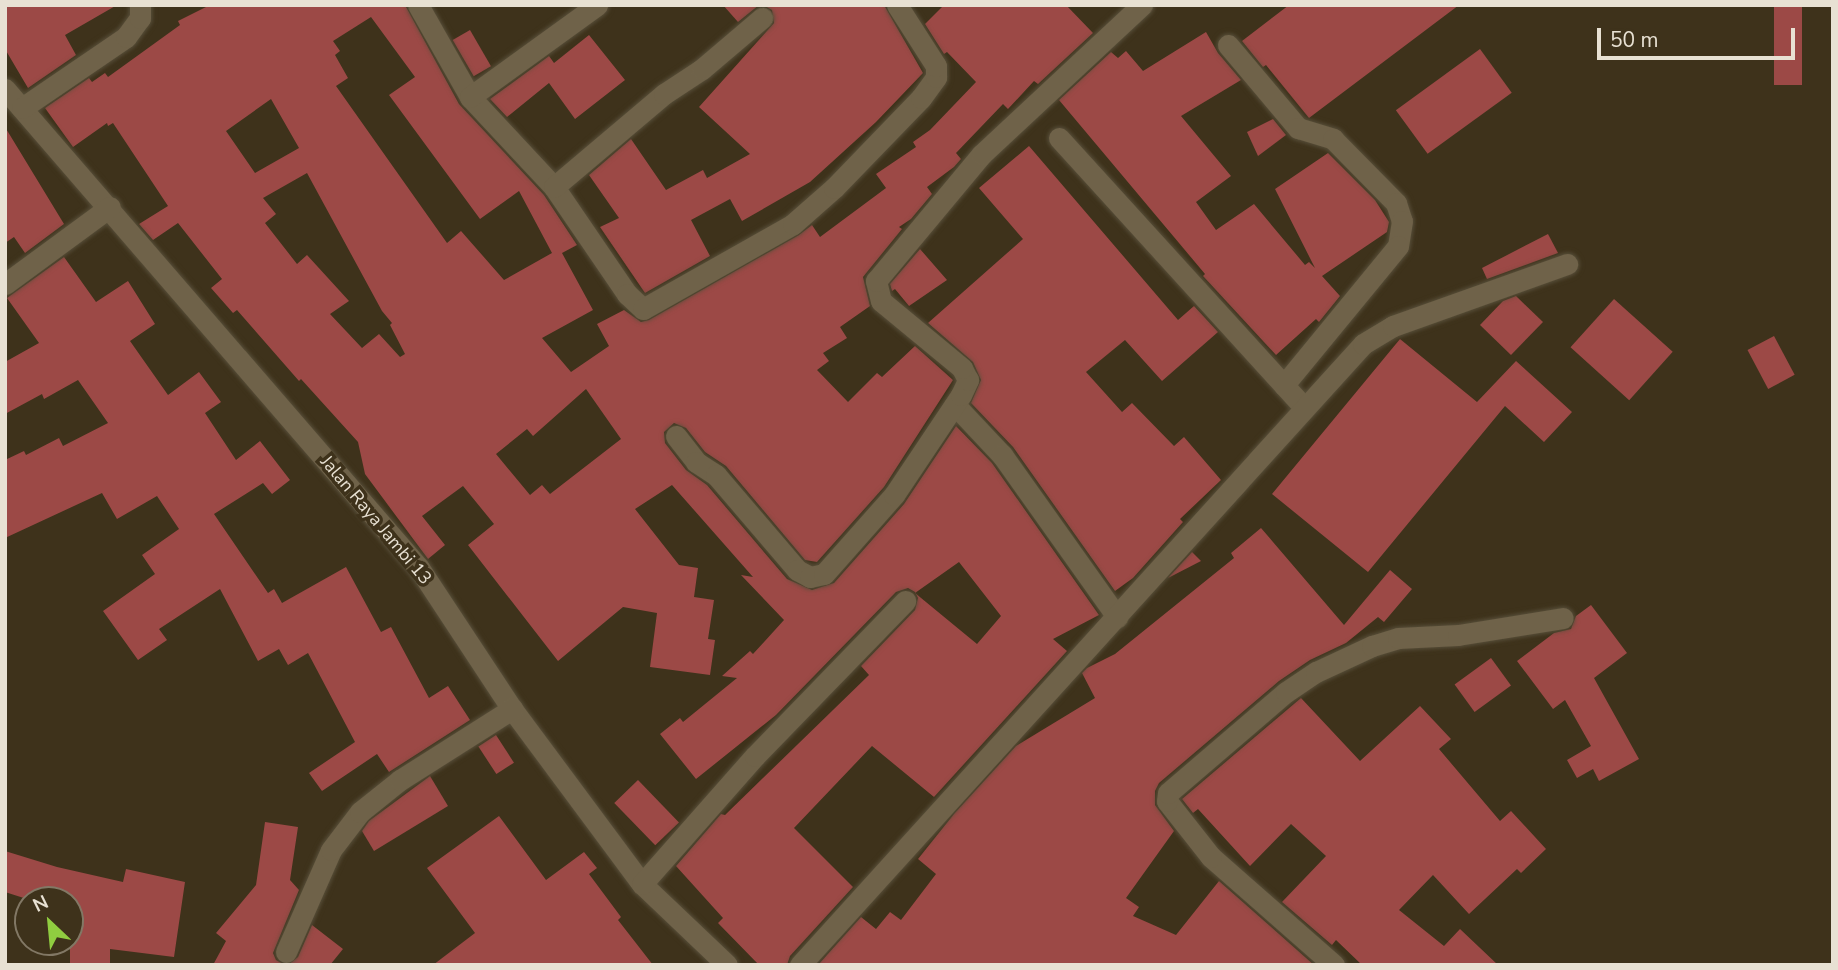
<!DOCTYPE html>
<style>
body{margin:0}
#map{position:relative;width:1838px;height:970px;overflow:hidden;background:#3e321b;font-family:"Nunito Sans",sans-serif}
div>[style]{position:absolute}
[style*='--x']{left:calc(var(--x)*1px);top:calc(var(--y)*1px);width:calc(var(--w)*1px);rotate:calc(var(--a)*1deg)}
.building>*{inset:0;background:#9c4946;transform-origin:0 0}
.roads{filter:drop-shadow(0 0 2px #574e39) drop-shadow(0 0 2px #574e39)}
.street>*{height:21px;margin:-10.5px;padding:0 10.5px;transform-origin:10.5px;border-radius:10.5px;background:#6f6249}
span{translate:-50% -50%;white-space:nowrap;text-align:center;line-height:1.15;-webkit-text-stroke:7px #3e321b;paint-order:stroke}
.street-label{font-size:18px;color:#e8e1d3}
.frame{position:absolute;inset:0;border:7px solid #e8e1d3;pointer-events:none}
.north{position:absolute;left:14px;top:886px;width:70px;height:70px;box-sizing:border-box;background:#3e321b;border:2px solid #827865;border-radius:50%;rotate:334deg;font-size:19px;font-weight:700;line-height:28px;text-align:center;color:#e8e1d3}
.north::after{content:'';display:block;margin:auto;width:24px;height:32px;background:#90cd40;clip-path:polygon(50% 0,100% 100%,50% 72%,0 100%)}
.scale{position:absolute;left:1597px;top:28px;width:198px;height:32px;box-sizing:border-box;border:4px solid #e8e1d3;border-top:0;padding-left:9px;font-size:21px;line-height:24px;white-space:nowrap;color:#e8e1d3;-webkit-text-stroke:5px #3e321b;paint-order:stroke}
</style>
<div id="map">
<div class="building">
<i style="clip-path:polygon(5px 5px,117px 5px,65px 35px,76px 55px,28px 88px,5px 49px)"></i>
<i style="clip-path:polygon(evenodd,210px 5px,405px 5px,459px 104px,544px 195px,577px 245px,562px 253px,593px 310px,542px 338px,571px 372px,609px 346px,597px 324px,624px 310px,641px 322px,649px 320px,799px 235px,812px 225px,820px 237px,886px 188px,876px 174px,916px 147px,913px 142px,930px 130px,976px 82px,947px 52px,944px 54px,925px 24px,944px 5px,1066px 5px,1093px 33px,1038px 84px,1034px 81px,1008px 109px,1003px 104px,956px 153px,961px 159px,954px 167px,927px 187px,932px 194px,911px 219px,899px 227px,902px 229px,863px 277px,870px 306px,840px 327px,847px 338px,823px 353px,829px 361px,817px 370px,848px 402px,877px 373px,882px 377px,915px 346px,953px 380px,884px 487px,817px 562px,805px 560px,726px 466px,705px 452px,686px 428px,674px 423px,664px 432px,665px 443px,686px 470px,707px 485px,787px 579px,812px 590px,834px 583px,904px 504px,956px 426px,992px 463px,1099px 615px,1053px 639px,1067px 651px,934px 797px,872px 746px,794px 828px,853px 887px,790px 956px,787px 965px,759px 965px,718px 923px,723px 918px,676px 866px,721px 814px,725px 815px,869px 675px,861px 666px,915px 610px,918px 598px,915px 592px,908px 588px,896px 592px,776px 715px,696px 779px,660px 734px,680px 718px,683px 722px,737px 678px,722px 676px,750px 651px,753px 654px,784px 620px,741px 575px,753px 577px,672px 485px,635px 509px,679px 565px,698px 568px,694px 597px,714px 600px,708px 639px,715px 640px,710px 675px,650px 667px,657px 613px,623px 607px,558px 661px,468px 545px,494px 524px,463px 486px,422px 516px,445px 545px,428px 559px,365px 474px,358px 442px,301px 379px,299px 381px,237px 310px,233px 313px,211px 288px,222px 279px,178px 223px,153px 240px,139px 224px,168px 206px,113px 123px,108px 126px,107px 123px,73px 147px,45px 108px,89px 78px,92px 82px,105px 73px,108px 77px,180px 25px,178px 21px,210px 5px,371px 17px,415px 77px,389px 95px,480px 219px,519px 191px,552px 253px,504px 280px,461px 231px,447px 243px,336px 86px,348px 78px,335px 55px,340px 51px,333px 41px,371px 17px,210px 5px,271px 99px,299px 148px,255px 173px,226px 131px,271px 99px,210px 5px,307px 173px,382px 311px,392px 323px,390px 325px,405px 354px,400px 357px,379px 334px,362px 348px,330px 314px,349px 301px,307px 255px,297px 264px,265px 223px,276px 214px,263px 198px,307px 173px,210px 5px,586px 389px,621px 439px,550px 494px,542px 485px,530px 495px,496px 454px,527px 429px,533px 436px,586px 389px,210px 5px,959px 562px,1001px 616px,977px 644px,915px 593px,959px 562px)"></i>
<i style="clip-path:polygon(723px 5px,759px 5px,738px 22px)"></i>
<i style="clip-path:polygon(763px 5px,884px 5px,923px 73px,876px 122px,810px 182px,742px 221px,730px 199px,691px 220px,710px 256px,645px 293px,600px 227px,619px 218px,589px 175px,631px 139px,666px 190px,703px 170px,707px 178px,750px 154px,699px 107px,774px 23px,772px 10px)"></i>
<i style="clip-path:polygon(1289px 5px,1459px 5px,1309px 118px,1266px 65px,1263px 67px,1242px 41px)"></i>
<i style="left:1774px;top:5px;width:28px;height:80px"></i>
<i style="left:470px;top:30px;width:42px;height:20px;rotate:60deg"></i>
<i style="clip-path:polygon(1206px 32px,1218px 53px,1241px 80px,1181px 116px,1231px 176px,1196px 202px,1216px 230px,1254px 204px,1305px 265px,1309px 262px,1315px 268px,1275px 189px,1328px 153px,1375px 200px,1389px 222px,1387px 232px,1322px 276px,1340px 296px,1319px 322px,1316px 319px,1276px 355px,1203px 276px,1205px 274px,1059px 100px,1111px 52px,1118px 58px,1126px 51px,1143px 71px)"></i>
<i style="clip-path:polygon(589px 35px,625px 80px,575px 119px,549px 83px,507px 117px,490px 99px,549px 56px,554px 63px)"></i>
<i style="left:1480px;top:49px;width:54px;height:104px;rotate:54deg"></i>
<i style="clip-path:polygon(1273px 119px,1286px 135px,1258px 156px,1247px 132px)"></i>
<i style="clip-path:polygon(5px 127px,64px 224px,25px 253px,14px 237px,5px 243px)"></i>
<i style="clip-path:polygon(1029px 146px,1178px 320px,1194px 306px,1218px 332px,1162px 381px,1125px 340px,1086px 372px,1122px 412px,1132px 403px,1174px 446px,1184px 437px,1221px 480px,1180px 519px,1183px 522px,1133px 578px,1115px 591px,1013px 447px,971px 403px,981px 380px,973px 362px,928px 323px,1023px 239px,979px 188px)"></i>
<i style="clip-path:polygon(1548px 234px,1558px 253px,1487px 279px,1482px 268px)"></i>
<i style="clip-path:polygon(920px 249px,947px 280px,909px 306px,895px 289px,892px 291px,890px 284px)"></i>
<i style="clip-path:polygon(64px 257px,96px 302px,128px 281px,155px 324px,130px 341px,168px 395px,199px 372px,221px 402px,205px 413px,236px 460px,260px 441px,290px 480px,272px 494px,263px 483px,214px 514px,268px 593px,274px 589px,282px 603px,346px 567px,381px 632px,391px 627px,429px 698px,448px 686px,470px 720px,389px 772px,377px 754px,322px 791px,309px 773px,355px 742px,308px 653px,288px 665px,279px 649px,258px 661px,220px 589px,159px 629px,167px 640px,138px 660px,103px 611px,155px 574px,142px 555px,179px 529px,157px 496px,117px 519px,102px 493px,5px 538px,5px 460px,24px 451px,26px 455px,59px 438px,63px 446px,108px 423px,78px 380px,44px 399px,42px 394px,5px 414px,5px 362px,39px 343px,7px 298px)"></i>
<i style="clip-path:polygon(1516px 296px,1543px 322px,1511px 355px,1480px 325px,1503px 301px)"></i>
<i style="left:1614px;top:299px;width:79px;height:65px;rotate:42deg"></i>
<i style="left:1774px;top:336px;width:44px;height:30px;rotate:62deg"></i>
<i style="clip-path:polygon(1400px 339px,1477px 402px,1516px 361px,1572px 412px,1544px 442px,1505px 406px,1368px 572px,1272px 494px)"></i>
<i style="clip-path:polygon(1261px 528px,1344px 625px,1390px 570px,1412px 589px,1384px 622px,1378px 617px,1346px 643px,1310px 660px,1279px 681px,1159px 783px,1155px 791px,1155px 805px,1174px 831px,1126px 898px,1139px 907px,1133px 916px,1176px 935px,1219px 881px,1314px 965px,818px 965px,861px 917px,876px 929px,890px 912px,901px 920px,936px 874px,918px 859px,954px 814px,1016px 746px,1095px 698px,1082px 673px,1087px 668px,1115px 654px,1234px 558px,1231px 553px)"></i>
<i style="clip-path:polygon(1192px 552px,1201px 561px,1168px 578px)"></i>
<i style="clip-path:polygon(1591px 605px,1627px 653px,1594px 678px,1639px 759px,1599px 781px,1593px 769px,1577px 778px,1567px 760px,1591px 746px,1565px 700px,1553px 709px,1517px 661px,1554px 633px,1571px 629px,1576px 616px)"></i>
<i style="left:1491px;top:658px;width:34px;height:45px;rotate:54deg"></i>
<i style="clip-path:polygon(1301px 698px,1360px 761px,1420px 706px,1451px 739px,1439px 749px,1500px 821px,1511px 811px,1546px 849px,1521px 873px,1517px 869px,1469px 914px,1433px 875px,1399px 910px,1444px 946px,1460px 929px,1498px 965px,1362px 965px,1336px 940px,1332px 945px,1282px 902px,1326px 856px,1291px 824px,1250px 866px,1198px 809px,1193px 813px,1182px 799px)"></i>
<i style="left:496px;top:735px;width:33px;height:21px;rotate:57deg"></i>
<i style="clip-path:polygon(430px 776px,448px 806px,374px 851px,362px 831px,369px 821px)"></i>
<i style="left:638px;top:780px;width:59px;height:33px;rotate:46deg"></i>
<i style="clip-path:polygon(499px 816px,546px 880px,584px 852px,597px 868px,589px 874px,621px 917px,618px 920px,653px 965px,433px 965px,475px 933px,427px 868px)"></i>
<i style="clip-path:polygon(265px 822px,298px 827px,290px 880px,299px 890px,273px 953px,276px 960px,285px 965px,213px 965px,226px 941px,216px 933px,256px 885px)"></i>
<i style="clip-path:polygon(5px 851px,57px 867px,123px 882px,126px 869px,185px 882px,174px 957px,110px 949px,110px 965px,70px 965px,70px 900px,30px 900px,5px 892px)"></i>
<i style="clip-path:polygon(312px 925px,343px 949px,330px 965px,288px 965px,298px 957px)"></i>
</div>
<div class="roads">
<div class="street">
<i style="--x:418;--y:5;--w:106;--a:60.5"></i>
<i style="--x:470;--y:97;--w:123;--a:47"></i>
<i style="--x:554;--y:187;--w:130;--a:55.7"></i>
<i style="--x:627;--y:294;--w:22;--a:43"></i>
<i style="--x:643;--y:309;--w:172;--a:-29.5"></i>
<i style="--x:793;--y:224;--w:55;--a:-41.3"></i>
<i style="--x:834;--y:188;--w:125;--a:-46"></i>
<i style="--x:921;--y:98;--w:26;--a:-54"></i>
<i style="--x:936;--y:77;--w:11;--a:-90"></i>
<i style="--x:936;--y:66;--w:72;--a:-122.6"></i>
<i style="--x:1228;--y:45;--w:109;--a:49.9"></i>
<i style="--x:1298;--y:128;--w:37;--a:17"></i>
<i style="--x:1333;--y:139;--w:90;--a:45.5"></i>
<i style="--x:1396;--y:203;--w:19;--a:72"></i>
<i style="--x:1402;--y:221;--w:25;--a:99"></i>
<i style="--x:1398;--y:246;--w:180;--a:129.4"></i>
<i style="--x:5;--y:89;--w:633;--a:49.16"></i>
<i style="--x:419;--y:568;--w:169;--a:56.6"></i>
<i style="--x:512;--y:709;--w:218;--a:53.4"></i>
<i style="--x:642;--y:884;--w:117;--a:43.6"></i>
<i style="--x:470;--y:97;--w:157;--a:-35.9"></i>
<i style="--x:22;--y:108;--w:126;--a:-34.3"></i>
<i style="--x:126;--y:37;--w:24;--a:-54"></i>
<i style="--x:140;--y:18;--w:13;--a:-90"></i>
<i style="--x:1059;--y:138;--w:365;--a:47.7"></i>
<i style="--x:554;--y:187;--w:144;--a:-40.2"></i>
<i style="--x:664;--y:94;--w:45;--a:-33.3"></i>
<i style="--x:702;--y:69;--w:79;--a:-40.4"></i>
<i style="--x:5;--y:284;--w:130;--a:-36.3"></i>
<i style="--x:955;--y:405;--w:69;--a:46.8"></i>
<i style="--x:1002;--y:455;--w:199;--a:54.6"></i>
<i style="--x:676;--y:436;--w:33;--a:52"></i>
<i style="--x:696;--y:462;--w:24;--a:33"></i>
<i style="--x:716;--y:475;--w:125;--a:49.5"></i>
<i style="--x:797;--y:570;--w:15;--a:28"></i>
<i style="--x:810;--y:577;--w:14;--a:-12"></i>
<i style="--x:824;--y:574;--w:106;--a:-48.5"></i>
<i style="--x:894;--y:495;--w:120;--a:-56.2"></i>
<i style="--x:961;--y:395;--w:17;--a:-65"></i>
<i style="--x:968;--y:380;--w:13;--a:-117"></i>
<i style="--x:962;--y:368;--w:105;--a:-140.4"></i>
<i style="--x:881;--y:301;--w:21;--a:-104"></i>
<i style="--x:876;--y:281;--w:165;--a:-50.2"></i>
<i style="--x:982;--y:154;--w:219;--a:-43"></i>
<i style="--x:642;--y:884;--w:171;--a:-48.6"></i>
<i style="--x:755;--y:756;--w:216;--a:-45.9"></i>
<i style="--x:286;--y:952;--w:111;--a:-66.2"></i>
<i style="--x:331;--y:850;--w:48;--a:-52.7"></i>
<i style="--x:360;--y:812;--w:51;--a:-38.7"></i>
<i style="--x:400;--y:780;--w:133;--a:-32.4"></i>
<i style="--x:800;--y:965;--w:838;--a:-47.8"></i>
<i style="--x:1363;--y:344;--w:35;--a:-31"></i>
<i style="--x:1393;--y:326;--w:185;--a:-19.6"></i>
<i style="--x:1334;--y:965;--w:164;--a:-138.7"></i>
<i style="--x:1211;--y:857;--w:71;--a:-128.2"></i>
<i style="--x:1167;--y:801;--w:8;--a:-83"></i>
<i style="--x:1168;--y:793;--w:155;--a:-40.6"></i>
<i style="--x:1286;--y:692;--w:36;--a:-34"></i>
<i style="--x:1316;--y:672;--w:62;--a:-24.9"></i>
<i style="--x:1372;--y:646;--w:27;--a:-17"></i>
<i style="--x:1398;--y:638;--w:60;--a:-2.9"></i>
<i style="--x:1458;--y:635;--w:106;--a:-9.2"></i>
</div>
</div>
<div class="street-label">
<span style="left:376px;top:520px;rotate:50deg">Jalan Raya Jambi 13</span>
</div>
<div class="frame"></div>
<div class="north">N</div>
<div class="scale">50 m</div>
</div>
